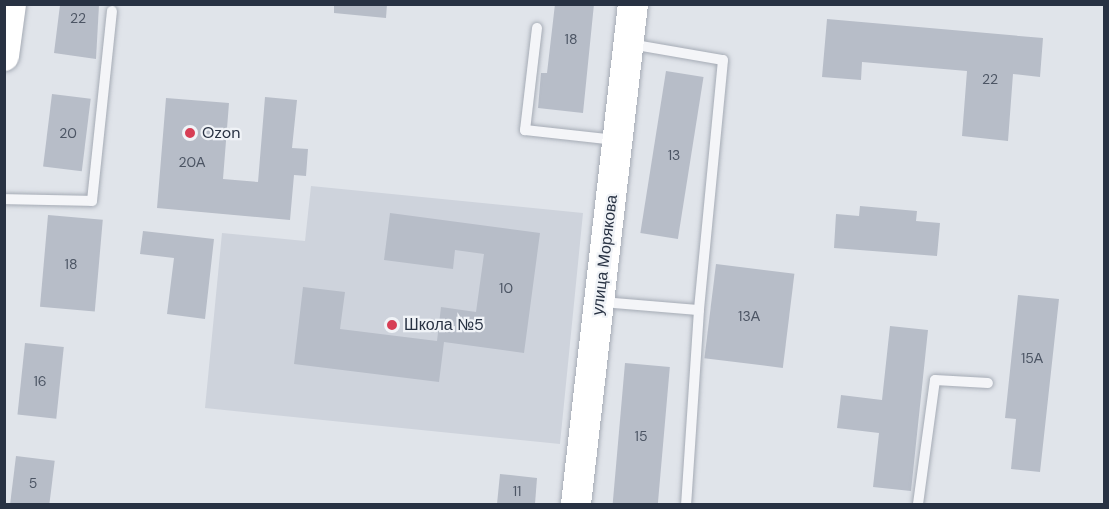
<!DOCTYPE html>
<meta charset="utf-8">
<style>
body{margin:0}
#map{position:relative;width:1109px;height:509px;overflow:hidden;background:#e0e4ea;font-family:"DM Sans",sans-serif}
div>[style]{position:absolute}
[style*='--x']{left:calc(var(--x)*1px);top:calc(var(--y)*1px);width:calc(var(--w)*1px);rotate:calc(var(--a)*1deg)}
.built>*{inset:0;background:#ced3dc}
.building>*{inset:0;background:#b7bdc8;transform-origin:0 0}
.roads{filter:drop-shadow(0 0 2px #a5abb5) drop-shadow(0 0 2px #a5abb5)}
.lane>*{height:10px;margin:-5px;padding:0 5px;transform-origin:5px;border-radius:5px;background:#f4f5f8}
.secondary>*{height:30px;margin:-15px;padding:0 15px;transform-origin:15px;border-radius:15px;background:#fff}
.dots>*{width:16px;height:16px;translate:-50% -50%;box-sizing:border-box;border:3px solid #f0f3f7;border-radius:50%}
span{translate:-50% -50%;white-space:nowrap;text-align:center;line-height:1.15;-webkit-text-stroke:4.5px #f0f3f7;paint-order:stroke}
.number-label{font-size:14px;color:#4c5564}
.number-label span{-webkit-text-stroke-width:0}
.poi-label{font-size:16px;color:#283243}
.left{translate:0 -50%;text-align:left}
.street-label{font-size:16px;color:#283243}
.frame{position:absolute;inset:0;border:6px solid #283243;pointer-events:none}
</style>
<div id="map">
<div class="built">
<i style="clip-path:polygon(311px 186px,583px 213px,560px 444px,205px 408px,222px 233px,305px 241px)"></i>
</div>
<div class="building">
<i style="clip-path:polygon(334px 4px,387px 4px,386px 18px,334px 13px)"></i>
<i style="clip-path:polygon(555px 4px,594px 4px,583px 113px,538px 108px,541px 73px,547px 73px)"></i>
<i style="clip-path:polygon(60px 5px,99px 5px,96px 59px,54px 53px)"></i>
<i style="clip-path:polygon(827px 19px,1043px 38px,1040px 77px,1013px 74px,1008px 141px,962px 136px,967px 71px,862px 62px,861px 80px,822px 77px)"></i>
<i style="left:666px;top:71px;width:38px;height:164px;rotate:9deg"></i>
<i style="left:52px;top:94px;width:39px;height:73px;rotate:7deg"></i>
<i style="clip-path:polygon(265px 97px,297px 100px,292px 148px,308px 149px,306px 176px,294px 175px,290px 220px,157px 208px,166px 98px,229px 103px,223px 179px,258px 182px)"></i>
<i style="clip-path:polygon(860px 206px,917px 211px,916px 221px,940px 223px,937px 256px,834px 248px,836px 214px,859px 216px)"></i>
<i style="clip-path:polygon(390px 213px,540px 233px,524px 353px,444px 342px,439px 382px,294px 364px,303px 287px,345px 292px,340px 329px,437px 341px,441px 307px,476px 312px,484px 254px,455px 250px,453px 269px,384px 260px)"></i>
<i style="left:48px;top:215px;width:55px;height:92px;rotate:5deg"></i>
<i style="clip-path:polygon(143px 231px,214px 239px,205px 319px,167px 314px,174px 258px,140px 254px)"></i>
<i style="left:716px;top:264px;width:79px;height:95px;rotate:7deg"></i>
<i style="clip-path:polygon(1018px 295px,1059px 299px,1040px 472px,1011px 469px,1016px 419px,1005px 418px)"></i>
<i style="clip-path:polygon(890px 326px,928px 330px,911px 491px,873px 487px,879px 433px,837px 428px,841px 395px,882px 400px)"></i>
<i style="left:25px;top:343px;width:39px;height:72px;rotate:6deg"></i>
<i style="left:625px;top:363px;width:45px;height:142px;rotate:5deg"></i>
<i style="left:16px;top:456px;width:39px;height:48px;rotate:7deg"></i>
<i style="clip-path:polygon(500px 474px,537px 478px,535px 504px,497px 504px)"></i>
</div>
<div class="roads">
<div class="lane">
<i style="--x:537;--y:28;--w:103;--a:96.7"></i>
<i style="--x:525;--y:130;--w:91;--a:6.3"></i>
<i style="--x:630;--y:44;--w:94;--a:9.8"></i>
<i style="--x:723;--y:60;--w:251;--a:95.5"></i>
<i style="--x:699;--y:310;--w:194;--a:93.8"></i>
<i style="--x:4;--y:199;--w:88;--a:1.3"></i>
<i style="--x:92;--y:201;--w:191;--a:-84"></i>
<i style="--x:601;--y:302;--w:98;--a:4.7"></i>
<i style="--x:918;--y:504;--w:125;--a:-82.2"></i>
<i style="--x:935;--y:380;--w:53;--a:3.2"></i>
</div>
<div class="secondary">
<i style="--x:4;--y:56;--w:52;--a:-82.3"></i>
<i style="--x:576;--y:504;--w:503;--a:-83.5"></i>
</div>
</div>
<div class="dots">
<i style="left:190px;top:133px;background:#d73e55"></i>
<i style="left:392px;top:325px;background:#d73e55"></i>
</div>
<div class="number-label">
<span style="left:78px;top:18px">22</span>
<span style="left:571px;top:39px">18</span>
<span style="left:990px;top:79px">22</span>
<span style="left:68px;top:133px">20</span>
<span style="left:674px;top:155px">13</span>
<span style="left:192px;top:162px">20А</span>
<span style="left:71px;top:264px">18</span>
<span style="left:506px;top:288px">10</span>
<span style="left:749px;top:316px">13А</span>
<span style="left:1032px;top:358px">15А</span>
<span style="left:40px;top:381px">16</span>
<span style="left:641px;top:436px">15</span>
<span style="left:33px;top:483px">5</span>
<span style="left:517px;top:491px">11</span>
</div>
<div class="poi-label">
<span class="left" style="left:202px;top:133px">Ozon</span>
<span class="left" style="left:404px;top:325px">Школа №5</span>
</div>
<div class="street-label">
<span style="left:605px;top:255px;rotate:-83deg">улица Морякова</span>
</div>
<div class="frame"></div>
</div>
